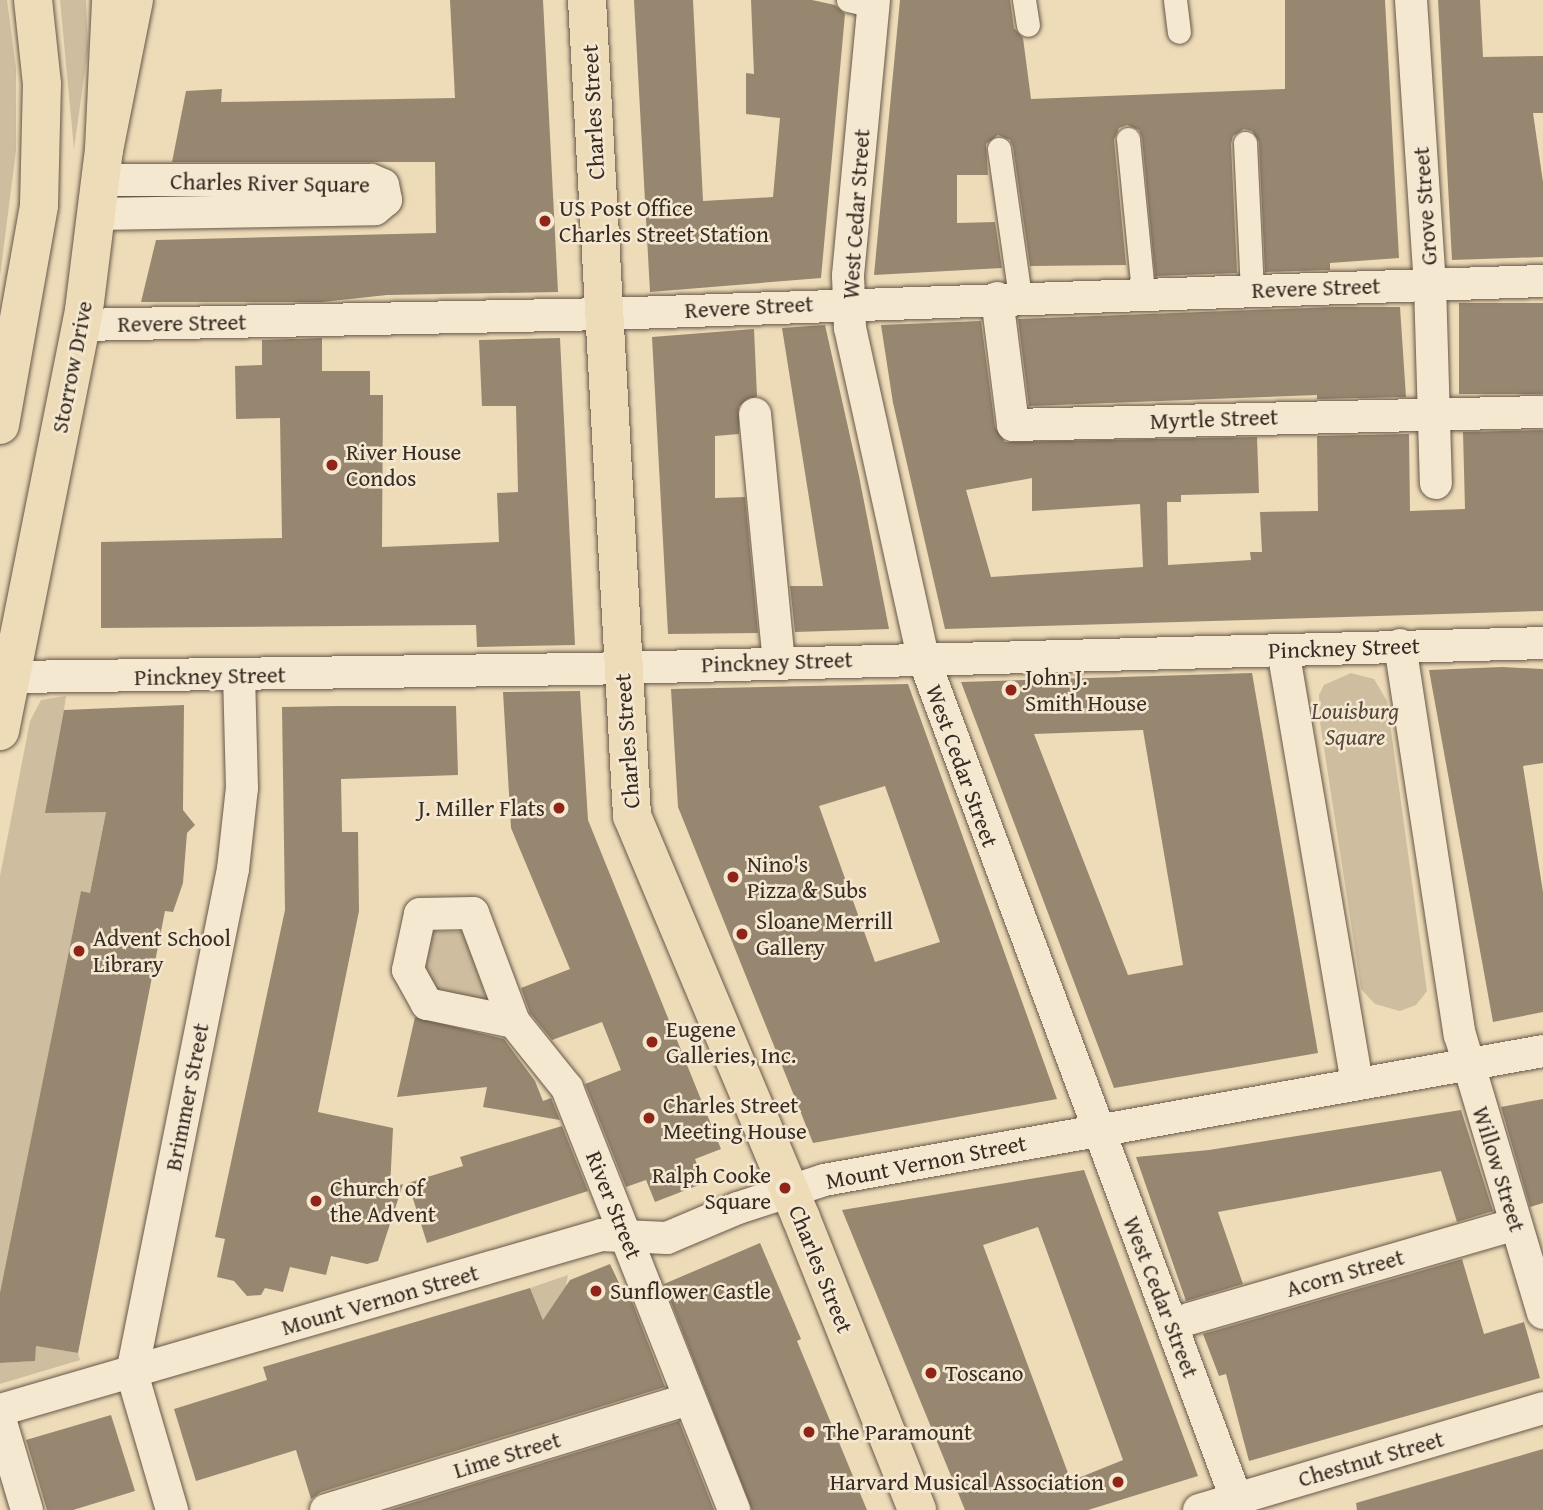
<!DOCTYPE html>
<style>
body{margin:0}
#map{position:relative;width:1543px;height:1510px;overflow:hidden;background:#eedbb8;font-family:"Gentium Book Plus",serif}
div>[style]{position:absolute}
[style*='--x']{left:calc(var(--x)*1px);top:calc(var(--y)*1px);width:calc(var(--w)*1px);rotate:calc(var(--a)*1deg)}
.green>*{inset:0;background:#cfbd9f}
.building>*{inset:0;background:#978770;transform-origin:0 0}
.roads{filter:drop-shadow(0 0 2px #665748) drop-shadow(0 0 2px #665748)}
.pedestrian>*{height:23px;margin:-11.5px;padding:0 11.5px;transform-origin:11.5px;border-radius:11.5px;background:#f4e8d1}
.minor>*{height:32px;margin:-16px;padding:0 16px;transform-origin:16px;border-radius:16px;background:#f4e8d1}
.primary>*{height:38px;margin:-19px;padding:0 19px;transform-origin:19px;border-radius:19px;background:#eedbb8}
.trunk>*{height:38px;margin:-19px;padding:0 19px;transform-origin:19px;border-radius:19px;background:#eedbb8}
.motorway>*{height:38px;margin:-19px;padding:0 19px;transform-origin:19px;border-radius:19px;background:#eedbb8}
.dots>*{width:19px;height:19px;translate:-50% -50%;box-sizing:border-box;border:4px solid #f4e8d1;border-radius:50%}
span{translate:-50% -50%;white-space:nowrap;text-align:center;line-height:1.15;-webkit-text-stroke:5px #f4e8d1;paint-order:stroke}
.street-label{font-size:23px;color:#382b23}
.poi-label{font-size:23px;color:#382b23}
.left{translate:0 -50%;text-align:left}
.right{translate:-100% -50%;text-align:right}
.park-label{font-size:23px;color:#56483c;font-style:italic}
</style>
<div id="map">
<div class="green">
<i style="clip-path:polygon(0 0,7px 0,16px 68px,16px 150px,0 277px)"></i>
<i style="clip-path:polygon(60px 0,86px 0,88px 49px,74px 149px)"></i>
<i style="clip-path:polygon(1351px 673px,1374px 679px,1387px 701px,1427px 991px,1416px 1005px,1400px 1011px,1375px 1004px,1361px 989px,1320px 722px,1319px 695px,1324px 685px)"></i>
<i style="clip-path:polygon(66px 696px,64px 710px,106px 812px,90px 893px,81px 891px,0 1296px,0 876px,30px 721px,41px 700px)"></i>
<i style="clip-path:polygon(430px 931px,465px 932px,487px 1001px,435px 992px,424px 970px)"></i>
<i style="clip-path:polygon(568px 1275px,566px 1285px,578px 1315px,547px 1329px,530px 1288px)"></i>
<i style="clip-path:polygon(36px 1346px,78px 1353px,80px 1360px,0 1384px,0 1363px,34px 1361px)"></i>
</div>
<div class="building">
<i style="clip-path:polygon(450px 0,543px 0,558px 292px,387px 295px,322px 302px,141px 302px,156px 240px,436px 233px,435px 162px,172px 162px,186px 91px,222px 89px,221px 102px,455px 98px)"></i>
<i style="clip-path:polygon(634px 0,693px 0,703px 201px,773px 197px,780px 118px,746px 114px,746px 73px,754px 74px,751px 0,812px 0,835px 5px,845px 14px,821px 278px,650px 292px)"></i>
<i style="clip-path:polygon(900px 0,1010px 0,1014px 28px,1023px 38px,1031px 99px,1285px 89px,1285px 0,1385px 0,1399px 258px,1330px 263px,1330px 270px,1265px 272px,1259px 142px,1252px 131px,1244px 129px,1233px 136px,1231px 144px,1237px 273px,1155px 276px,1142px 138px,1139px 130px,1127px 125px,1119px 128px,1114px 140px,1126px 265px,1030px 266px,1013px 147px,1010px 140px,998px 135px,986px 144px,988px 175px,957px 175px,957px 223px,995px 222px,1002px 268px,874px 275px)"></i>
<i style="clip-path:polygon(1438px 0,1480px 0,1483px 57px,1543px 56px,1543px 113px,1533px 113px,1543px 182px,1543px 257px,1452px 260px)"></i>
<i style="left:1543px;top:303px;width:91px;height:84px;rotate:90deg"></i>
<i style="clip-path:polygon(1333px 307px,1400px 307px,1406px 397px,1317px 399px,1317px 395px,1029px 406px,1018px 319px)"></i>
<i style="clip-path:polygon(evenodd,981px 321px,995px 427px,1005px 442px,1257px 437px,1259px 493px,1181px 495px,1181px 502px,1167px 502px,1168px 565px,1251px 560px,1250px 552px,1262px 552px,1260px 512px,1318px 511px,1317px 436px,1409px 434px,1410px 511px,1465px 509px,1463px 432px,1543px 430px,1543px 611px,945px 629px,893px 403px,881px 325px,981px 321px,1032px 478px,1032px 511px,1140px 504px,1143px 567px,991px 577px,966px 490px,1032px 478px)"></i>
<i style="clip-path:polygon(825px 325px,859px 476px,889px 629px,795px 632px,790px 586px,823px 586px,782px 328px)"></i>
<i style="clip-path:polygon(754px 329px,757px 396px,739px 406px,739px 434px,715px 436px,715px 498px,745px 497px,758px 633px,668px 634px,652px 337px)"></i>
<i style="clip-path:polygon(322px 338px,322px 371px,370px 371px,370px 395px,383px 395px,382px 547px,499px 542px,497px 493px,518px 492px,516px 406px,482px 406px,479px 340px,560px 338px,575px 645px,477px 647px,476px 625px,101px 628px,101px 542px,282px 538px,280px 418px,236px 419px,235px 366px,262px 365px,262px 340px)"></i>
<i style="clip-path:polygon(1502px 667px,1543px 669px,1543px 763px,1523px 766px,1543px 892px,1543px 1012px,1493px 1022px,1429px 670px)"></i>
<i style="clip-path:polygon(evenodd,1252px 673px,1318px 1053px,1114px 1088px,961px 682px,1252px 673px,1143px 730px,1183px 965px,1128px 975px,1034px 734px,1143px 730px)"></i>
<i style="clip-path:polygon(evenodd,908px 684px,1057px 1099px,813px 1143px,678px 807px,671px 689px,908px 684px,885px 786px,940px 942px,875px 962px,819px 806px,885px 786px)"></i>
<i style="clip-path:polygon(580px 691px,588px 820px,721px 1149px,695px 1159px,704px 1183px,655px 1202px,646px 1180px,626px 1187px,585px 1084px,621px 1070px,602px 1022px,552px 1040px,530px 1013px,521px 988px,570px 969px,511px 828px,503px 692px)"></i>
<i style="clip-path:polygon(184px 705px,183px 810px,195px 825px,187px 833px,183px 883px,173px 912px,165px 911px,78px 1353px,36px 1346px,35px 1361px,0 1363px,0 1293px,81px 891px,90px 893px,106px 812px,45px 813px,64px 710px)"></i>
<i style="clip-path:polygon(340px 706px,456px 706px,458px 775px,341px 779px,342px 832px,358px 832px,359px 911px,318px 1112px,393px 1128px,390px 1188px,403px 1184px,378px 1261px,367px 1264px,331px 1256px,326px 1275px,290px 1267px,283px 1292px,265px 1288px,261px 1295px,247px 1296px,234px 1281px,217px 1277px,225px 1239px,215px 1237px,285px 910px,282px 707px)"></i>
<i style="clip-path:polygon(415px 1017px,504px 1039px,535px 1081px,543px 1101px,551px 1098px,560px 1120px,483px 1107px,487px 1087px,397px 1097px)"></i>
<i style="clip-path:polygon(1543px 1099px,1543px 1203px,1530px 1207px,1501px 1107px)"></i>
<i style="clip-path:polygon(1461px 1110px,1493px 1211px,1457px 1222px,1441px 1171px,1218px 1212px,1243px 1284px,1186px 1301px,1136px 1157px,1209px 1150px)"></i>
<i style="clip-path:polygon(562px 1126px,588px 1191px,427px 1243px,408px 1183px,463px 1166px,460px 1157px)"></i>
<i style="clip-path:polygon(evenodd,1084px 1170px,1198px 1476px,1088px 1510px,965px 1510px,842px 1210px,1084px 1170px,1038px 1227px,1123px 1460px,1071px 1481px,983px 1245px,1038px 1227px)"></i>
<i style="clip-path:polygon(760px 1243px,801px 1339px,797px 1341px,867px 1510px,752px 1510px,664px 1284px)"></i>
<i style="clip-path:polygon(1462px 1259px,1484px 1334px,1524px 1322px,1540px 1378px,1249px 1461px,1226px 1374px,1219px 1376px,1203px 1334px)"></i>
<i style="clip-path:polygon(610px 1264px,627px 1300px,631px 1299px,665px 1387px,321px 1492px,311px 1499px,296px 1450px,196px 1481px,174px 1409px,267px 1380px,263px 1367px,530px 1288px,543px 1320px,570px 1280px)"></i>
<i style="clip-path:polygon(111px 1415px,135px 1491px,73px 1510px,47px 1510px,26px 1440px)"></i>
<i style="clip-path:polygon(679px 1421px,714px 1510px,389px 1510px)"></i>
<i style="clip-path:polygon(1543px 1449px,1543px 1510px,1357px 1510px,1356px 1503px)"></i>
</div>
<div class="roads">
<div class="pedestrian">
<i style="--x:848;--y:0;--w:27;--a:13"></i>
<i style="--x:1024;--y:0;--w:25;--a:81"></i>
<i style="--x:1175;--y:0;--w:32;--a:83"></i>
<i style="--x:1128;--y:139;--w:155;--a:84.4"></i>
<i style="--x:1245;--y:143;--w:147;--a:87.3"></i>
<i style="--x:999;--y:149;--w:149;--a:81.9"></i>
</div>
<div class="minor">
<i style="--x:874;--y:0;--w:277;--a:95.4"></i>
<i style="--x:848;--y:276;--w:52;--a:87.8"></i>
<i style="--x:850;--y:328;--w:337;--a:77.5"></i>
<i style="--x:923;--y:657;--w:897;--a:69.59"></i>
<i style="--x:1411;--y:0;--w:286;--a:86.2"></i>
<i style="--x:1430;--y:285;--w:198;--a:88.3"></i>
<i style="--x:97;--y:214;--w:278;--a:-1"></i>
<i style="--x:375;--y:209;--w:14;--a:-39"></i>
<i style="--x:386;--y:200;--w:15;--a:-101"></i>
<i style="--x:383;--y:185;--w:13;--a:-157"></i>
<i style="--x:371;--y:180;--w:270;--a:180"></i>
<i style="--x:997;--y:298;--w:128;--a:82.8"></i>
<i style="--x:1013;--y:425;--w:530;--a:-1.41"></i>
<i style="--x:81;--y:325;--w:525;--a:-1.2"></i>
<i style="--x:606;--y:314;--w:938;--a:-2.02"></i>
<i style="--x:755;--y:414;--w:249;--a:84.5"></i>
<i style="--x:1400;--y:645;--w:395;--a:81.3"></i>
<i style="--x:1460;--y:1035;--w:290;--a:73.4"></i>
<i style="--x:1283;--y:650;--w:440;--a:80.3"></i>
<i style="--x:11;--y:677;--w:574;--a:-0.8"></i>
<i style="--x:585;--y:669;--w:958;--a:-1.55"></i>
<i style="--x:514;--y:1022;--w:89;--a:-168.3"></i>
<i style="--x:427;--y:1004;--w:39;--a:-119"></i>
<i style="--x:408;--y:970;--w:57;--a:-77.9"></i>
<i style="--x:420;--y:914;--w:53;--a:-1.1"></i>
<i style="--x:473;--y:913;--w:116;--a:69.4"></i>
<i style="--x:514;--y:1022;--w:85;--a:51.2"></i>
<i style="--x:567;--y:1088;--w:454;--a:68.4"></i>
<i style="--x:1189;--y:1319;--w:326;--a:-16.2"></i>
<i style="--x:0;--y:1410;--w:626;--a:-16.23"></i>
<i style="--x:601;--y:1235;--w:66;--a:2.6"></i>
<i style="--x:667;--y:1238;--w:77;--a:-22.9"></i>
<i style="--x:738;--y:1208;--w:90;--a:-18"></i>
<i style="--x:824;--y:1180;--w:730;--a:-10.17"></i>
<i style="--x:0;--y:1419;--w:95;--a:73.5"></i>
<i style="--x:172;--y:1510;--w:143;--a:-106.3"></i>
<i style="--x:132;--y:1373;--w:514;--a:-78.67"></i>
<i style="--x:233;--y:869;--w:81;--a:-83.7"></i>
<i style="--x:242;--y:788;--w:111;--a:-91.5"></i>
<i style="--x:326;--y:1510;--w:379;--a:-17"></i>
<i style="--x:1199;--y:1510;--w:359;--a:-16.5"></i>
</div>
<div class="primary">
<i style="--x:587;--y:0;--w:817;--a:86.84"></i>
<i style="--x:632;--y:816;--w:436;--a:67.2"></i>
<i style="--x:801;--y:1218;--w:314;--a:68.3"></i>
</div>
<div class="trunk">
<i style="--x:0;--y:731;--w:429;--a:-78.7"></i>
<i style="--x:84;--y:310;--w:161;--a:-82.9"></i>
<i style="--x:104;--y:150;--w:153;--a:-78.7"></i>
</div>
<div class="motorway">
<i style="--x:104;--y:150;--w:150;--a:-87.3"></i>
<i style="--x:0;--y:425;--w:223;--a:-79.9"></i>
<i style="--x:39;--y:205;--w:121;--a:-88.6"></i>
<i style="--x:42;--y:84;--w:84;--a:-96.1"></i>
</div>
</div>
<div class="dots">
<i style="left:545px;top:221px;background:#8f2418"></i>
<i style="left:332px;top:465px;background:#8f2418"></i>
<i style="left:1011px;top:690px;background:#8f2418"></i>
<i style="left:559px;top:808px;background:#8f2418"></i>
<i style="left:733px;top:877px;background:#8f2418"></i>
<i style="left:742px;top:934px;background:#8f2418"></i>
<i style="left:79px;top:951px;background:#8f2418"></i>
<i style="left:652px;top:1042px;background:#8f2418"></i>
<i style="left:649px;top:1118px;background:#8f2418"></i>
<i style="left:785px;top:1188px;background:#8f2418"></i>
<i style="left:316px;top:1201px;background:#8f2418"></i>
<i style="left:596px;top:1291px;background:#8f2418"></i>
<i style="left:931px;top:1373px;background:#8f2418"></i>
<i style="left:809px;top:1432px;background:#8f2418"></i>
<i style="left:1118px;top:1482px;background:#8f2418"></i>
</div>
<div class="street-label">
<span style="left:593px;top:112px;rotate:-93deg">Charles Street</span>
<span style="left:270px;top:183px;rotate:1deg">Charles River Square</span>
<span style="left:1425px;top:206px;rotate:-94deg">Grove Street</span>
<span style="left:856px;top:214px;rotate:-86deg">West Cedar Street</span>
<span style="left:1316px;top:288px;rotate:-2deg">Revere Street</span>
<span style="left:749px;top:307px;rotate:-3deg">Revere Street</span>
<span style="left:182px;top:323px;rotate:-1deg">Revere Street</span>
<span style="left:72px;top:367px;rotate:-79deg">Storrow Drive</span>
<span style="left:1214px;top:419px;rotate:-2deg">Myrtle Street</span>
<span style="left:1344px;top:648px;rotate:-2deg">Pinckney Street</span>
<span style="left:777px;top:662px;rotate:-2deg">Pinckney Street</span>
<span style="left:210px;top:676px;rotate:-1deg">Pinckney Street</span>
<span style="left:627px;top:741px;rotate:-94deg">Charles Street</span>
<span style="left:962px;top:766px;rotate:70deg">West Cedar Street</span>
<span style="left:187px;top:1097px;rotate:-79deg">Brimmer Street</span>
<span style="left:926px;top:1162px;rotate:-11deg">Mount Vernon Street</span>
<span style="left:1499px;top:1169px;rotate:73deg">Willow Street</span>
<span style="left:614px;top:1205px;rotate:68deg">River Street</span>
<span style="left:821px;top:1269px;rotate:68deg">Charles Street</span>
<span style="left:1345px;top:1273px;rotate:-16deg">Acorn Street</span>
<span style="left:1161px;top:1297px;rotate:69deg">West Cedar Street</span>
<span style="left:380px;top:1300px;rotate:-16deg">Mount Vernon Street</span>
<span style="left:507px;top:1455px;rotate:-17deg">Lime Street</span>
<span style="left:1371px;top:1459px;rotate:-16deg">Chestnut Street</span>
</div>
<div class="poi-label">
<span class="left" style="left:559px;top:221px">US Post Office<br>Charles Street Station</span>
<span class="left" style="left:346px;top:465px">River House<br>Condos</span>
<span class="left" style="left:1025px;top:690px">John J.<br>Smith House</span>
<span class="right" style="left:545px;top:808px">J. Miller Flats</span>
<span class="left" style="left:747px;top:877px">Nino's<br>Pizza &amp; Subs</span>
<span class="left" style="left:756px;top:934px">Sloane Merrill<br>Gallery</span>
<span class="left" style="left:93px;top:951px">Advent School<br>Library</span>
<span class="left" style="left:666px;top:1042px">Eugene<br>Galleries, Inc.</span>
<span class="left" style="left:663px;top:1118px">Charles Street<br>Meeting House</span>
<span class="right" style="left:771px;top:1188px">Ralph Cooke<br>Square</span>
<span class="left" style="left:330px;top:1201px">Church of<br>the Advent</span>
<span class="left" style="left:610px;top:1291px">Sunflower Castle</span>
<span class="left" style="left:945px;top:1373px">Toscano</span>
<span class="left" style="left:823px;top:1432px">The Paramount</span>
<span class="right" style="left:1104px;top:1482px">Harvard Musical Association</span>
</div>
<div class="park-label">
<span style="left:1355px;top:724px">Louisburg<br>Square</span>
</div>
</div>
